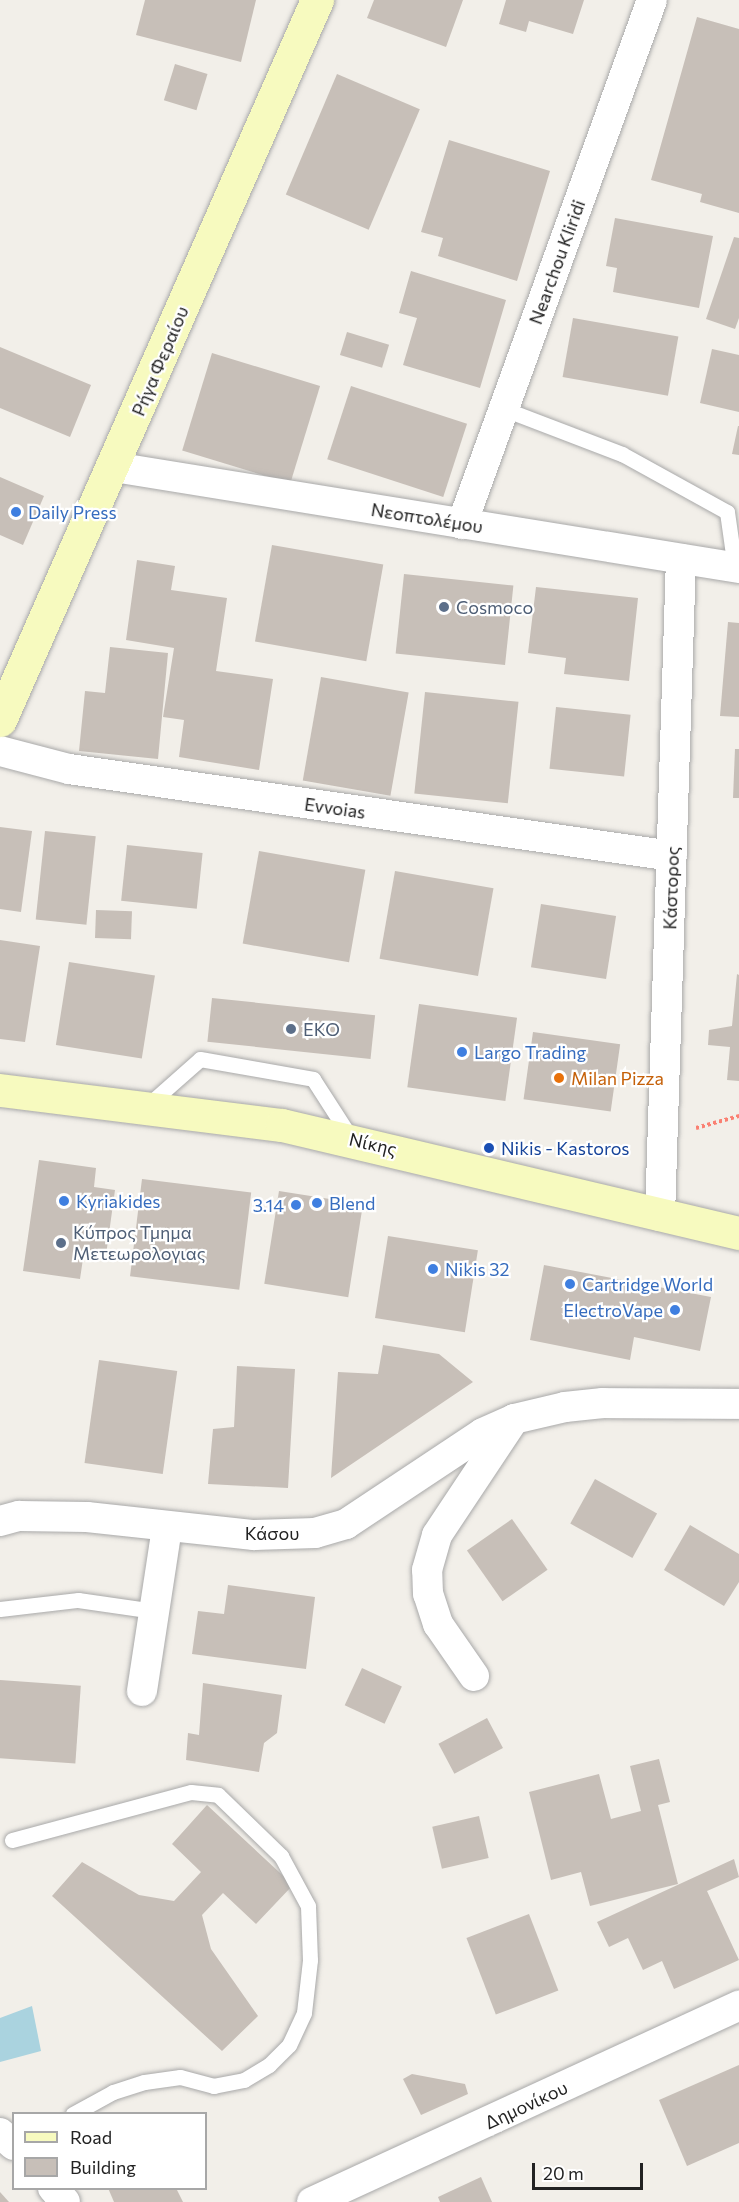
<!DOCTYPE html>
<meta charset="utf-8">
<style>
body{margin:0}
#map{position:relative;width:739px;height:2202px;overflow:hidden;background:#f2efe9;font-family:Commissioner,sans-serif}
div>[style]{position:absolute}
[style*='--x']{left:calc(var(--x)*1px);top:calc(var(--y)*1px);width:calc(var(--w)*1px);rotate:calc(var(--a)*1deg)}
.water>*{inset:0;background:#aad3df}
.building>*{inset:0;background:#c7bfb8;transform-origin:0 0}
.path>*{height:4px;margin-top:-2px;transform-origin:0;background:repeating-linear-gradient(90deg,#fa8072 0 3px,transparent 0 6px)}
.roads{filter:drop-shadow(0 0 2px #a9a9a9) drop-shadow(0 0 2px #a9a9a9)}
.lane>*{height:15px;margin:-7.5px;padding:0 7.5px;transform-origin:7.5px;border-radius:7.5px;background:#fff}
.street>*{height:30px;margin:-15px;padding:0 15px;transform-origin:15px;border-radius:15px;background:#fff}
.secondary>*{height:33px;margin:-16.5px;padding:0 16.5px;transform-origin:16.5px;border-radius:16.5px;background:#f7fabf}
.dots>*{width:16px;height:16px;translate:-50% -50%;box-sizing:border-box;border:3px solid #fff;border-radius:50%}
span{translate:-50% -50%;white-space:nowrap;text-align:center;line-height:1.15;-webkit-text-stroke:4.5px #fff;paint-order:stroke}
.street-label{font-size:18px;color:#222}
.shop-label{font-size:18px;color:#366cbe}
.left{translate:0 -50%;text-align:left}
.right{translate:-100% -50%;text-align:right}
.service-label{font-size:18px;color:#4e5e75}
.food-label{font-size:18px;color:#c56008}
.transit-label{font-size:18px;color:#164399}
.legend{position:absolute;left:12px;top:2112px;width:195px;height:78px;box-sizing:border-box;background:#fff;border:2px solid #a7a7a7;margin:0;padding:8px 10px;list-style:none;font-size:18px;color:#222}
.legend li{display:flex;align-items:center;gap:12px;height:30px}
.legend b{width:30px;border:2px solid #a7a7a7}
.scale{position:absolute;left:532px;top:2163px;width:111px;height:27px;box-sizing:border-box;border:3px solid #222;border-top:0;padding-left:8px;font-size:18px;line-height:21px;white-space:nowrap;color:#222;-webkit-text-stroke:4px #fff;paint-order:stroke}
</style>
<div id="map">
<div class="water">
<i style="clip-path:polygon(32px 2006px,41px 2051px,0 2062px,0 2018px)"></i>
</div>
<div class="building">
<i style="clip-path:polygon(145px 0,256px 0,241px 62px,136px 35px)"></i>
<i style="clip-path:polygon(374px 0,463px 0,446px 47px,367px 18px)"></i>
<i style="clip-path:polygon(506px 0,584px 0,573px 34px,529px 21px,526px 32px,499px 24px)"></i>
<i style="clip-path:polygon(697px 17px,739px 29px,739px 213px,700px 202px,702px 194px,651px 180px)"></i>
<i style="left:175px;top:64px;width:34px;height:38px;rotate:17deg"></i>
<i style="left:337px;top:74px;width:90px;height:131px;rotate:23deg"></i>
<i style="clip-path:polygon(449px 140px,550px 171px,517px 281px,438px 256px,443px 238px,421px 232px)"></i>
<i style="clip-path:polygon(615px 218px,713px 236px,699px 308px,613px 292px,617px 268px,606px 266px)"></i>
<i style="clip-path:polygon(734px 237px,739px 238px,739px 318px,735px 329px,706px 319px)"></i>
<i style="clip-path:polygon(411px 271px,506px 300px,480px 388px,403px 365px,417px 318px,399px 313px)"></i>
<i style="left:573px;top:318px;width:107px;height:60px;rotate:10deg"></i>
<i style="left:347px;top:332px;width:44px;height:24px;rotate:17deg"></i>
<i style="clip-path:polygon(0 347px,91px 385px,70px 437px,0 408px)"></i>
<i style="clip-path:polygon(712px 349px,739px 355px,739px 412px,700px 403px)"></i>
<i style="left:212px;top:353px;width:113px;height:102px;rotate:17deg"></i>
<i style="left:351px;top:386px;width:122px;height:77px;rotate:18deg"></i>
<i style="clip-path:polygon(738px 426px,739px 426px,739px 455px,732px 454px)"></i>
<i style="clip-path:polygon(0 477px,44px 496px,23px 545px,0 535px)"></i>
<i style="left:272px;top:545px;width:113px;height:98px;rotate:10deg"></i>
<i style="clip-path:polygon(137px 560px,175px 566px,171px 590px,227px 598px,216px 671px,273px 679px,259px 770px,179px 757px,184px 720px,163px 717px,174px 648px,126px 640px)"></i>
<i style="left:404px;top:574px;width:110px;height:80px;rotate:6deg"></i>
<i style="clip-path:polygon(536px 587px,638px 598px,629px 681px,564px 674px,566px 658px,528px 653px)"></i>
<i style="clip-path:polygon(728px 622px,739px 623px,739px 717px,720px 716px)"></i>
<i style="clip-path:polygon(110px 647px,168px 653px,158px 759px,79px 751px,85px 691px,105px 693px)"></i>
<i style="left:321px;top:677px;width:89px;height:105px;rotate:10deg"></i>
<i style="left:425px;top:692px;width:94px;height:102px;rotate:6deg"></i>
<i style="left:556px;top:707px;width:75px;height:62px;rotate:6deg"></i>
<i style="clip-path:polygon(735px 749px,739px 749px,739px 798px,733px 798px)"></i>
<i style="clip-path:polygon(0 827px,32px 831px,21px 912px,0 909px)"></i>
<i style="left:45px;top:831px;width:51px;height:89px;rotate:6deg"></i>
<i style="left:127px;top:845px;width:76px;height:56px;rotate:6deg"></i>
<i style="left:259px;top:851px;width:108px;height:94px;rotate:10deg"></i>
<i style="left:395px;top:871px;width:100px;height:89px;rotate:10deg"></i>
<i style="left:541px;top:904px;width:76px;height:64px;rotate:9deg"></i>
<i style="left:96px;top:910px;width:36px;height:28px;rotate:2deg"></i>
<i style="clip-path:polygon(0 940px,40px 946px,25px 1042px,0 1039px)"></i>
<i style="left:69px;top:962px;width:87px;height:84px;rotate:9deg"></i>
<i style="clip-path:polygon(737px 974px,739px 975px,739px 1081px,727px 1080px,730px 1047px,708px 1045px,709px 1030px,732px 1026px)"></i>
<i style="left:212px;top:998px;width:164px;height:44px;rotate:6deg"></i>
<i style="left:419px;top:1004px;width:99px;height:84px;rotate:8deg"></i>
<i style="left:533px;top:1032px;width:88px;height:68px;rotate:8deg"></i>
<i style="clip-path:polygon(39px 1160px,96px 1168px,94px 1187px,115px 1190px,106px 1255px,84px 1252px,80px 1279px,23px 1271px)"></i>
<i style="left:142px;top:1179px;width:110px;height:98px;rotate:7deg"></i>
<i style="left:279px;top:1191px;width:85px;height:94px;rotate:9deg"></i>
<i style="left:388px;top:1236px;width:91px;height:83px;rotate:9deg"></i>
<i style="clip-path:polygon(544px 1265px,711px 1297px,700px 1351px,634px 1337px,630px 1360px,530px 1340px)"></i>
<i style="clip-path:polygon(383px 1345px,439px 1354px,473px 1382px,331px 1478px,338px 1372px,378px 1374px)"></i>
<i style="left:99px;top:1360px;width:79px;height:104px;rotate:8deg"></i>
<i style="clip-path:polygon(237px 1366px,295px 1369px,288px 1488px,208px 1484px,213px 1429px,234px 1427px)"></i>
<i style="left:595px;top:1479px;width:71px;height:51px;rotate:29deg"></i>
<i style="left:512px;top:1519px;width:62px;height:55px;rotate:55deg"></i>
<i style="clip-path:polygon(690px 1525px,739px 1554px,739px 1582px,724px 1606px,664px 1570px)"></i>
<i style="clip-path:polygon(228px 1585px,315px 1597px,306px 1669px,192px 1654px,198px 1611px,224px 1614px)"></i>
<i style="left:362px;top:1668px;width:44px;height:41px;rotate:25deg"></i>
<i style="left:0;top:1680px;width:81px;height:78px;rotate:4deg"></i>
<i style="clip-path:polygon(203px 1683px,282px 1695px,277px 1733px,264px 1743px,259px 1772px,186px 1760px,188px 1733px,199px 1735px)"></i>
<i style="left:487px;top:1718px;width:34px;height:55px;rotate:62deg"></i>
<i style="clip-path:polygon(659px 1759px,670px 1802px,658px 1805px,678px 1884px,590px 1906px,581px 1872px,551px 1880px,529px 1792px,599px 1774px,611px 1819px,641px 1811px,630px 1766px)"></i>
<i style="clip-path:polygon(207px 1805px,293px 1885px,256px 1924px,223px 1893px,202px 1915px,211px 1949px,258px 2016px,222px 2051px,52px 1896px,82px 1862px,139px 1895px,174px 1901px,201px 1872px,172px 1844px)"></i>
<i style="left:479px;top:1816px;width:43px;height:48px;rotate:77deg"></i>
<i style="clip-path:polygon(734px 1859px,739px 1877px,707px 1891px,739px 1960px,674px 1989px,662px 1961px,643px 1970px,628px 1938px,609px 1947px,597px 1922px)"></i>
<i style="left:529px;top:1914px;width:82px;height:67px;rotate:69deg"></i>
<i style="clip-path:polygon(739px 2065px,739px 2143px,687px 2166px,659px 2100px)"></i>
<i style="clip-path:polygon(412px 2074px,465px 2084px,468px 2094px,421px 2115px,403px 2079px)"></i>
<i style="clip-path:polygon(481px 2177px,492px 2202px,440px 2202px,438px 2197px)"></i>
<i style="clip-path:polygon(108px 2188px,176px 2188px,183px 2202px,114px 2202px)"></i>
<i style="clip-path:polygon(0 2192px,9px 2202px,0 2202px)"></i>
</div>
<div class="path">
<i style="--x:696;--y:1128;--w:45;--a:-15.6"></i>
</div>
<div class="roads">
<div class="lane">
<i style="--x:504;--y:409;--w:126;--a:20.9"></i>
<i style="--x:622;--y:454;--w:120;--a:28.9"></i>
<i style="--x:727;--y:512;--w:57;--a:81.9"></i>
<i style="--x:148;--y:1105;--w:69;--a:-41.5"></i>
<i style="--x:200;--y:1059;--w:115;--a:10"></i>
<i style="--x:313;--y:1079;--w:70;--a:57.2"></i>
<i style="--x:0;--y:1609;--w:79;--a:-6.6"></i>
<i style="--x:78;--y:1600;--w:77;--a:8.2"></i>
<i style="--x:12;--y:1840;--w:185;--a:-15"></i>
<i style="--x:191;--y:1792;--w:27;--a:6"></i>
<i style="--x:218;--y:1795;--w:88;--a:44.1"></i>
<i style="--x:281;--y:1856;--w:57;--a:61.6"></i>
<i style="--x:308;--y:1906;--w:54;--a:87.9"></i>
<i style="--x:310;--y:1960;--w:53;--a:96.5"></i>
<i style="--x:304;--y:2013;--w:35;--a:115"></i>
<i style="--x:289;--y:2045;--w:28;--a:135"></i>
<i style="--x:269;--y:2065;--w:29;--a:149"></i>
<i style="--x:244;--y:2080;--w:31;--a:169"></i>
<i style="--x:214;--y:2086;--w:35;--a:-165"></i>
<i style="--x:180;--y:2077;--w:36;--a:172"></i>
<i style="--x:144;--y:2082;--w:33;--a:162"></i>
<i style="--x:113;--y:2092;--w:46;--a:151.2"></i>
</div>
<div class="street">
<i style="--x:114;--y:467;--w:633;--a:9.18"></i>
<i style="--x:462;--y:524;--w:557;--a:-70.07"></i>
<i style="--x:0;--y:751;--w:71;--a:14.6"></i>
<i style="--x:69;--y:769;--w:609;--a:8.21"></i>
<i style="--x:660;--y:1216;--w:657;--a:-88.17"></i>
<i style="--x:0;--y:1521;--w:20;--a:-15"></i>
<i style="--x:19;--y:1516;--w:68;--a:0.8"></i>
<i style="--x:87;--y:1517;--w:168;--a:6.2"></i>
<i style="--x:254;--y:1535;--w:61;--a:-1.9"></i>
<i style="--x:315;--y:1533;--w:32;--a:-16"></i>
<i style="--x:346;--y:1524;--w:164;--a:-33.6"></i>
<i style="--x:483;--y:1433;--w:34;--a:-24"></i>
<i style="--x:514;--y:1419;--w:52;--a:-13.2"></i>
<i style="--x:565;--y:1407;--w:38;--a:-6"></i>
<i style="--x:603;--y:1403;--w:136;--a:0.4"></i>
<i style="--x:474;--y:1676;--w:63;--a:-124.7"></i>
<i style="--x:438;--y:1624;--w:32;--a:-108"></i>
<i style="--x:428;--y:1594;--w:24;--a:-92"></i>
<i style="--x:427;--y:1570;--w:36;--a:-74"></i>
<i style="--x:437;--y:1535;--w:139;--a:-56.4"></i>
<i style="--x:142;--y:1691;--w:166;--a:-81.3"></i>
<i style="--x:0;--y:2133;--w:18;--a:41"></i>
<i style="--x:53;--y:2188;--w:18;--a:49"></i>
<i style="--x:312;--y:2202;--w:470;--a:-24.7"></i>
</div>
<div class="secondary">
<i style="--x:0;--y:720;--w:787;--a:-66.24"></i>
<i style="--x:0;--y:1090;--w:284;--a:7.1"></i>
<i style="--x:282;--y:1125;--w:470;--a:13.3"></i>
</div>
</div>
<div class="dots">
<i style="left:16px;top:512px;background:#3f7fe0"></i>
<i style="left:444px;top:607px;background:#5c6f8a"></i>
<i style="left:291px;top:1029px;background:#5c6f8a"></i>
<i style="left:462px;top:1052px;background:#3f7fe0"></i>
<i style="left:559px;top:1078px;background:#e8710a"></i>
<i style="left:489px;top:1148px;background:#1a4fb4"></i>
<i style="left:64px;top:1201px;background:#3f7fe0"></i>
<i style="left:317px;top:1203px;background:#3f7fe0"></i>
<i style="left:296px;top:1205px;background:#3f7fe0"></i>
<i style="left:61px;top:1243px;background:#5c6f8a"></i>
<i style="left:433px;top:1269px;background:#3f7fe0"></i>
<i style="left:570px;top:1284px;background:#3f7fe0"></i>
<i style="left:675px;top:1310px;background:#3f7fe0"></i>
</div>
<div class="street-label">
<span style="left:557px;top:262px;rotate:-70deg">Nearchou Kliridi</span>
<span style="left:160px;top:361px;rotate:-67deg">Ρήγα Φεραίου</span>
<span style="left:427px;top:518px;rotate:9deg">Νεοπτολέμου</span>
<span style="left:335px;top:808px;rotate:8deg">Evvoias</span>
<span style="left:671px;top:888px;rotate:-88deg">Κάστορος</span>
<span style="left:373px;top:1144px;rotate:13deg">Νίκης</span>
<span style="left:272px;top:1533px">Κάσου</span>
<span style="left:526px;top:2105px;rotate:-25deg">Δημονίκου</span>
</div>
<div class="shop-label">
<span class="left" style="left:28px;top:512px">Daily Press</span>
<span class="left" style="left:474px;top:1052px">Largo Trading</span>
<span class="left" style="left:76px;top:1201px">Kyriakides</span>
<span class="left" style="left:329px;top:1203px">Blend</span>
<span class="right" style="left:284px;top:1205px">3.14</span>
<span class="left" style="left:445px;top:1269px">Nikis 32</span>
<span class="left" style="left:582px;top:1284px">Cartridge World</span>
<span class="right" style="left:663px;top:1310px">ElectroVape</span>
</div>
<div class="service-label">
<span class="left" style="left:456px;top:607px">Cosmoco</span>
<span class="left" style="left:303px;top:1029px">EKO</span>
<span class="left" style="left:73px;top:1243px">Κύπρος Τμημα<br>Μετεωρολογιας</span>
</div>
<div class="food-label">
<span class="left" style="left:571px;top:1078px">Milan Pizza</span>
</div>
<div class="transit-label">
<span class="left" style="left:501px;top:1148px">Nikis - Kastoros</span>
</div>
<ul class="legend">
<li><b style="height:8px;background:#f7fabf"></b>Road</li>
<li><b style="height:16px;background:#c7bfb8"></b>Building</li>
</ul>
<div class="scale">20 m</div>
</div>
